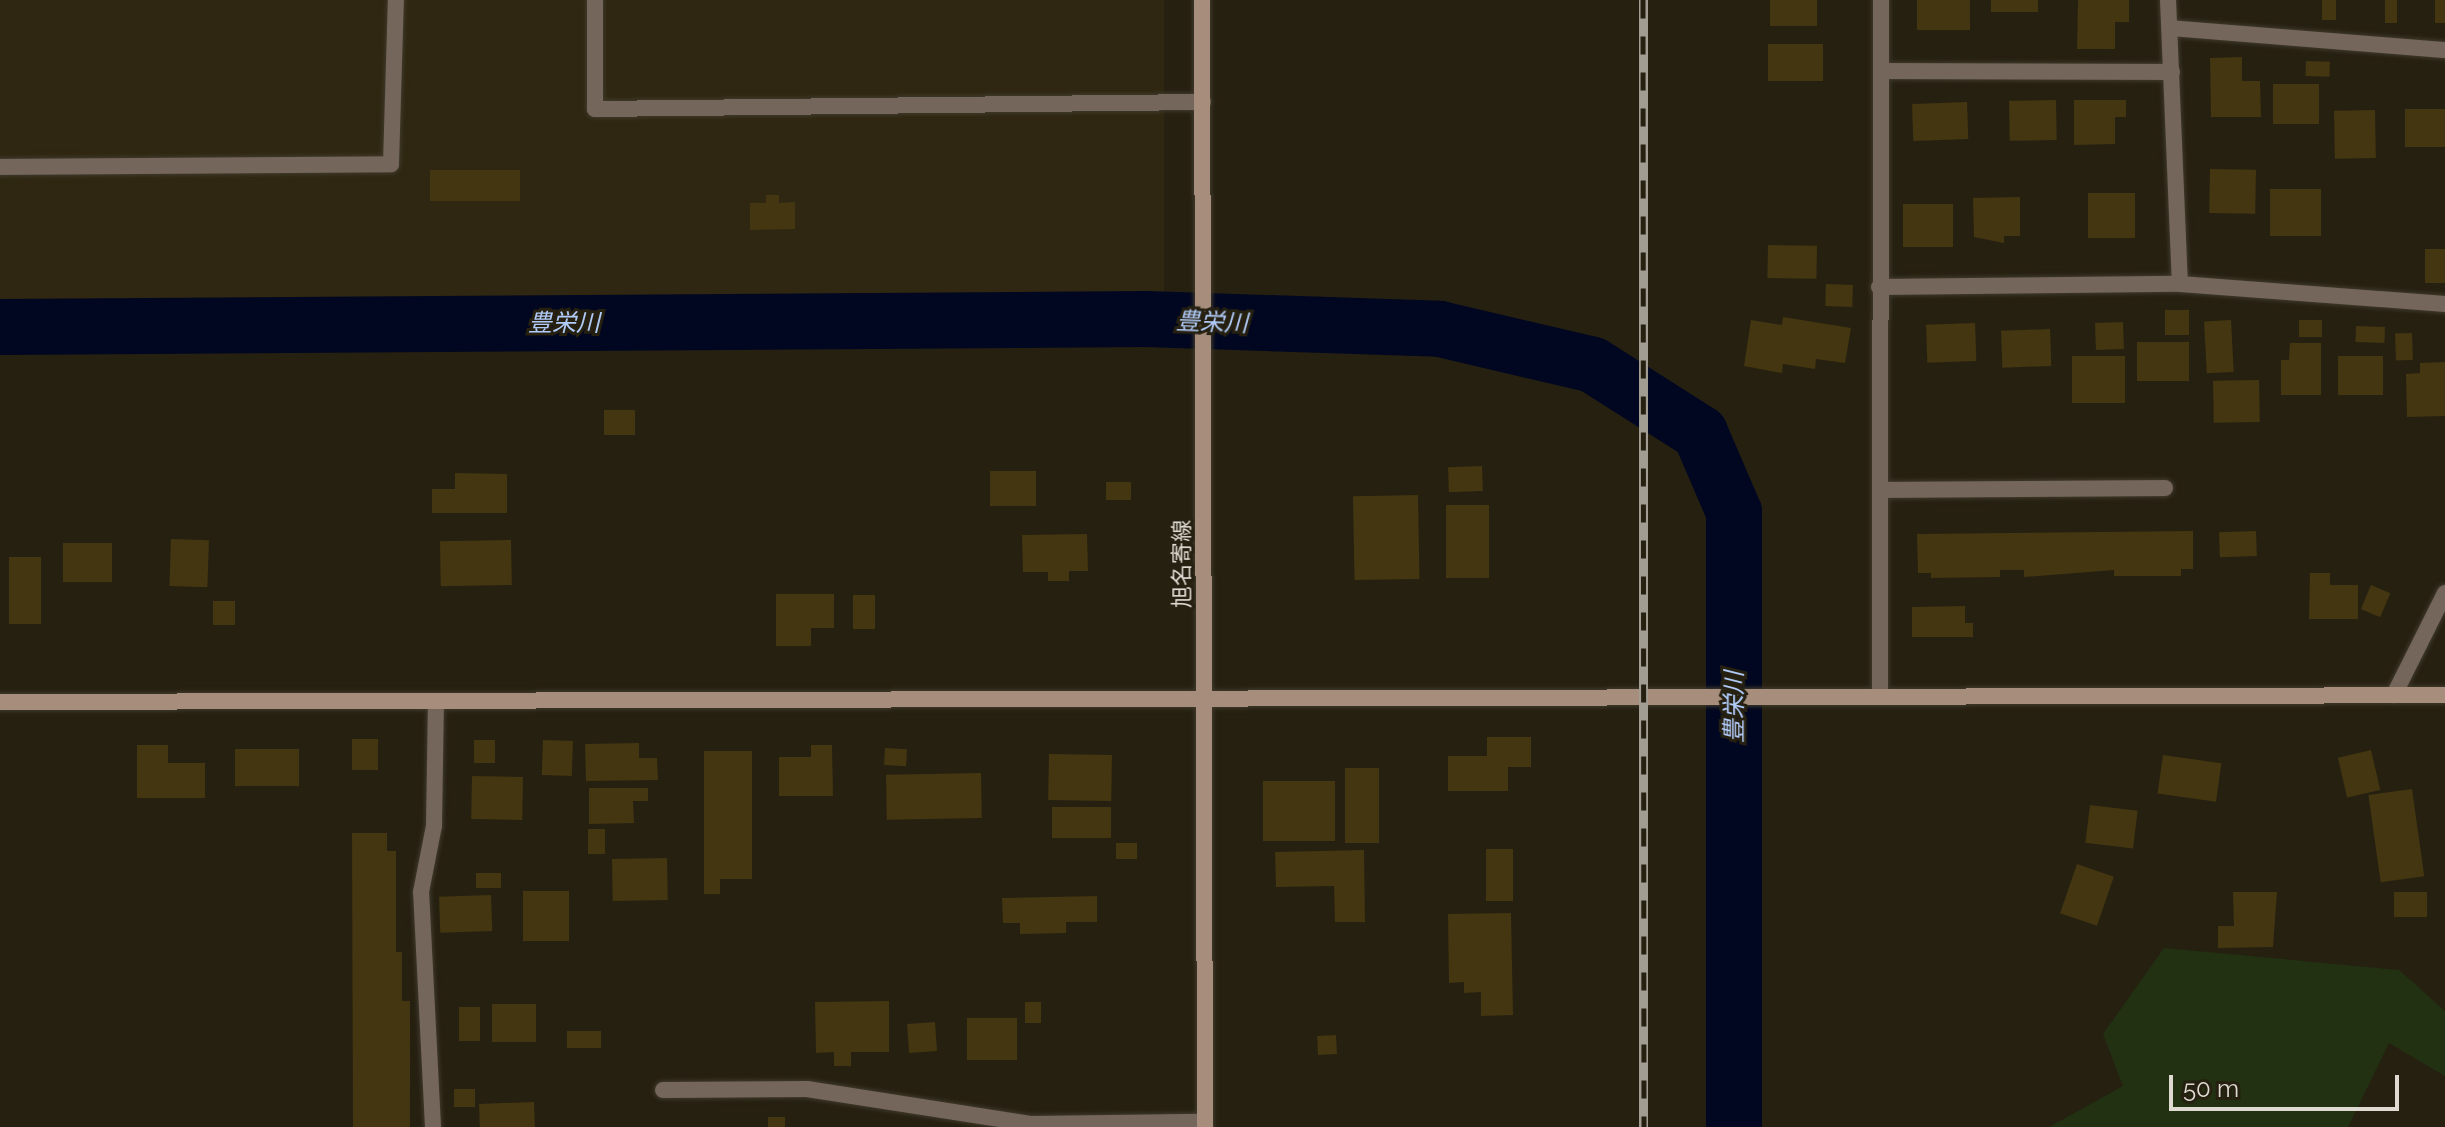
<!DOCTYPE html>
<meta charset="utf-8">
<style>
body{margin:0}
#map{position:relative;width:2445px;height:1127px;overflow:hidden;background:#262011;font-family:Raleway,"Noto Sans JP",sans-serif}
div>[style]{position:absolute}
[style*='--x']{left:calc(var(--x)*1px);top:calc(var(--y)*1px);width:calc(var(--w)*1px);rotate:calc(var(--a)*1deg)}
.built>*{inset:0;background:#2f2711;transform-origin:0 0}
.green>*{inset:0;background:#213111}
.river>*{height:56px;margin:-28px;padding:0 28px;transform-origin:28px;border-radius:28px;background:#010720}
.building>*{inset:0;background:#433610;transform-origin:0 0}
.roads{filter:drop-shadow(0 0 2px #403a2c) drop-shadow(0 0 2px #403a2c)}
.lane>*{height:16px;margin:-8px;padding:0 8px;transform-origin:8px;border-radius:8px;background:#75665b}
.street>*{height:16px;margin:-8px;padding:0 8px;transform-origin:8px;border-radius:8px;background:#75665b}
.secondary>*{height:16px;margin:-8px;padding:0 8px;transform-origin:8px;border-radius:8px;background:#a68d7c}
.rail>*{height:9px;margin-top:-4.5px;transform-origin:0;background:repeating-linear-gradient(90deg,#262011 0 18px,#a19d92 0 36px);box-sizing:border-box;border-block:2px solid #a19d92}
span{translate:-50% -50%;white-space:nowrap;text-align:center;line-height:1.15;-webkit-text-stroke:6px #262011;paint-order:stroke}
.street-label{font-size:22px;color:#dedad1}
.water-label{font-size:24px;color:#b1cbf8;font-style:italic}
.scale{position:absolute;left:2169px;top:1075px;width:230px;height:36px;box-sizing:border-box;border:4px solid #dedad1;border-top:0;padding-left:10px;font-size:24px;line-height:28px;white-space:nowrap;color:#dedad1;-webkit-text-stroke:6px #262011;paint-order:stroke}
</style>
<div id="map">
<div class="built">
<i style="left:0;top:0;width:1164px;height:309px"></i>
</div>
<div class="green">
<i style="clip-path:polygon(2164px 948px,2399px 970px,2445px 1011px,2445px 1076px,2389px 1043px,2348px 1127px,2049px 1127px,2123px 1086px,2103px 1034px)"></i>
</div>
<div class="river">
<i style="--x:0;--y:327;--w:1146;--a:-0.4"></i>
<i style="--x:1146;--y:319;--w:294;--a:1.9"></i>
<i style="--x:1440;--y:329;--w:157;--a:13.2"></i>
<i style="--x:1593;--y:365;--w:127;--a:32.4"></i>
<i style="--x:1700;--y:433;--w:86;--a:66.7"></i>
<i style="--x:1734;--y:512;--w:615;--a:90"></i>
</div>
<div class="building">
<i style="left:1770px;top:0;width:47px;height:26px"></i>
<i style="left:1917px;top:0;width:53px;height:30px"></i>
<i style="left:1991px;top:0;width:47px;height:12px"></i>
<i style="clip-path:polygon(2078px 0,2129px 0,2129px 22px,2115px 22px,2115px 49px,2077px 49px)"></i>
<i style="left:2322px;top:0;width:14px;height:20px"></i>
<i style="left:2385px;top:0;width:12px;height:23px"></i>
<i style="left:2435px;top:0;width:10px;height:23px"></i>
<i style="left:1768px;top:44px;width:55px;height:37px"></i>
<i style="clip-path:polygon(2242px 57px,2242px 81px,2260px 81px,2261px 117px,2211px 117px,2210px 58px)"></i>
<i style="left:2306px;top:61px;width:24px;height:15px;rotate:2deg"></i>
<i style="left:2273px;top:84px;width:46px;height:40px"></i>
<i style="left:2056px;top:100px;width:40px;height:47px;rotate:89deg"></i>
<i style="clip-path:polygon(2074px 100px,2126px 100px,2126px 117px,2115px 117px,2115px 144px,2074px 145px)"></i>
<i style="left:1967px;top:102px;width:37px;height:55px;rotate:88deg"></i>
<i style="left:2405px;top:109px;width:40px;height:38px"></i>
<i style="left:2375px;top:110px;width:48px;height:41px;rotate:89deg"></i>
<i style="left:2210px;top:169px;width:46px;height:44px;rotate:1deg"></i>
<i style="left:430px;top:170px;width:90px;height:31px"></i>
<i style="left:2270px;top:189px;width:51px;height:47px"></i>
<i style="left:2088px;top:193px;width:47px;height:45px"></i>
<i style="clip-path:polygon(766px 195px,779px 195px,779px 203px,795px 202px,795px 229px,750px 230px,750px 203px,766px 203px)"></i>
<i style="clip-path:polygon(2020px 197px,2020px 236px,2004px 236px,2004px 243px,1974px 237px,1973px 198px)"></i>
<i style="left:1903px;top:204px;width:50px;height:43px"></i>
<i style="left:1768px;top:245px;width:49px;height:33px;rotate:1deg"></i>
<i style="left:2425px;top:249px;width:20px;height:34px"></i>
<i style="left:1826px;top:284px;width:27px;height:22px;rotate:2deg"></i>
<i style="left:2189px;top:310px;width:25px;height:24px;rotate:90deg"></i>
<i style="clip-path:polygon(1783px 317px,1851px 328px,1845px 363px,1816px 359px,1815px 369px,1783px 364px,1782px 373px,1744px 366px,1751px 320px,1782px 325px)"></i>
<i style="left:2231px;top:320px;width:52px;height:27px;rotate:87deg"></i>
<i style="left:2322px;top:320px;width:17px;height:23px;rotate:90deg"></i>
<i style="left:2123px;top:322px;width:27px;height:28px;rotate:88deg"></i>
<i style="left:1975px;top:323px;width:38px;height:49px;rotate:88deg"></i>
<i style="left:2356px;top:326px;width:29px;height:16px;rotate:2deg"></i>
<i style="left:2050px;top:329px;width:37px;height:49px;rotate:88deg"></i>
<i style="left:2412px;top:333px;width:27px;height:17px;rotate:88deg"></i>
<i style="left:2137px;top:342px;width:52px;height:39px"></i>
<i style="clip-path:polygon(2290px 343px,2321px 343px,2321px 395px,2281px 395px,2281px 360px,2289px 360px)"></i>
<i style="left:2072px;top:356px;width:53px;height:47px"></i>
<i style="left:2338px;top:356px;width:45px;height:39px"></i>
<i style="clip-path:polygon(2445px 362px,2445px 416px,2407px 417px,2406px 374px,2420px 373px,2420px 363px)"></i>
<i style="left:2259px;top:380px;width:42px;height:46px;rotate:89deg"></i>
<i style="left:635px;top:410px;width:25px;height:31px;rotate:90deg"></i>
<i style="left:1482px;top:466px;width:25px;height:34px;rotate:88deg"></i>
<i style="left:1036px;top:471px;width:35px;height:46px;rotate:90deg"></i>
<i style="clip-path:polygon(455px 473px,507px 474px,507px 513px,432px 513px,432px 489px,455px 489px)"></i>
<i style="left:1106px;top:482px;width:25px;height:18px"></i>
<i style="left:1418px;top:495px;width:84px;height:65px;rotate:89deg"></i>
<i style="left:1446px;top:505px;width:43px;height:73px"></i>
<i style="clip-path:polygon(2193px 531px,2193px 569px,2181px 569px,2181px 576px,2114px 576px,2114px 570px,2024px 577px,2024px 570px,2000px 570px,2000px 577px,1931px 578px,1931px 573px,1918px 573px,1917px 534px)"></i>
<i style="left:2256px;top:531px;width:25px;height:37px;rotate:88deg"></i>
<i style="clip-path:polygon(1087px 534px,1088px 571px,1069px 571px,1069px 581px,1048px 581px,1048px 572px,1023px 572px,1022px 535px)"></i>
<i style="left:171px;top:539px;width:38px;height:47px;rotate:2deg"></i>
<i style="left:511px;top:540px;width:45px;height:71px;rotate:89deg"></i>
<i style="left:63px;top:543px;width:49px;height:39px"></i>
<i style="left:9px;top:557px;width:32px;height:67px"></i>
<i style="clip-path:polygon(2310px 573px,2330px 573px,2330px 585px,2358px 585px,2358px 619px,2309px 619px)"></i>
<i style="left:2371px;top:585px;width:21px;height:26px;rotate:23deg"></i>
<i style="clip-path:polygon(776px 594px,834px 594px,834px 628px,811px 628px,811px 646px,776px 646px)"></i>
<i style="left:853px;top:595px;width:22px;height:34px"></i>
<i style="left:213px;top:601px;width:22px;height:24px"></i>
<i style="clip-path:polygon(1965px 606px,1965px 623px,1973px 623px,1973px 637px,1912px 637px,1912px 607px)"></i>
<i style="clip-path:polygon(1487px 737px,1531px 737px,1531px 767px,1508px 767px,1508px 791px,1448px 791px,1448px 756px,1487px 756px)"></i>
<i style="left:352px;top:739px;width:26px;height:31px"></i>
<i style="left:474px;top:740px;width:21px;height:23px"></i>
<i style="left:543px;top:740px;width:30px;height:35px;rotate:2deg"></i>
<i style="clip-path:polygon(639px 743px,639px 758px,657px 758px,658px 780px,586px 781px,585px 744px)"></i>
<i style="clip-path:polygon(137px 745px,168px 745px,168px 763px,205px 763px,205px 798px,137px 798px)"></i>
<i style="clip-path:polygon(811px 745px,832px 745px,833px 796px,779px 796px,779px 757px,811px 757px)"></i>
<i style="left:885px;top:748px;width:22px;height:17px;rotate:3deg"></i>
<i style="left:235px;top:749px;width:64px;height:37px"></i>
<i style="left:2371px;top:750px;width:41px;height:34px;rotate:77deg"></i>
<i style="clip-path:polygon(704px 751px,752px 751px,752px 879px,720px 879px,720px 894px,704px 894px)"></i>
<i style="left:1049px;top:754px;width:63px;height:46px;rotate:1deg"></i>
<i style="left:2163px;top:755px;width:59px;height:39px;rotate:8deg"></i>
<i style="left:1345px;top:768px;width:34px;height:75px"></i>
<i style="left:981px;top:773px;width:45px;height:95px;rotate:89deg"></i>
<i style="left:472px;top:776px;width:51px;height:43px;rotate:1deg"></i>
<i style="left:1335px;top:781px;width:60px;height:72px;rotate:90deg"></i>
<i style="clip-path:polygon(589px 788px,648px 788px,648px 801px,633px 801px,634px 823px,589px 824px)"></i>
<i style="left:2412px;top:789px;width:88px;height:44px;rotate:82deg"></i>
<i style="left:2090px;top:805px;width:48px;height:38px;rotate:7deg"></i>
<i style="left:1052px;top:807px;width:59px;height:31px"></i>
<i style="left:605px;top:829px;width:25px;height:17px;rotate:90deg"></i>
<i style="clip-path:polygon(352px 833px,387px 833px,387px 851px,396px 851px,396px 952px,402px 952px,402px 1001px,410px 1001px,410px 1127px,353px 1127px)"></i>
<i style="left:1137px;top:843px;width:16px;height:21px;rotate:90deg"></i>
<i style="left:1486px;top:849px;width:27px;height:52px"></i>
<i style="clip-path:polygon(1364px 850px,1365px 922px,1335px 922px,1334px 886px,1276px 887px,1275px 852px)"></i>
<i style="left:667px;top:858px;width:42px;height:55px;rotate:89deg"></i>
<i style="left:2077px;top:864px;width:39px;height:52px;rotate:19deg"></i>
<i style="left:476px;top:873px;width:25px;height:15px"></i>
<i style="left:523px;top:891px;width:46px;height:50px"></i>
<i style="clip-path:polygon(2233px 892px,2277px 892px,2273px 947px,2218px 948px,2218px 926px,2234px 926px)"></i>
<i style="left:2394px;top:892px;width:33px;height:25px"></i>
<i style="left:491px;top:895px;width:36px;height:52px;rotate:88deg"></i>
<i style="clip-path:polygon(1097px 896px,1097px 922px,1066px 922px,1066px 933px,1020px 934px,1020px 923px,1003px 923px,1002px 898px)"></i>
<i style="clip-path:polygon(1511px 913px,1513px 1015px,1481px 1016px,1481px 992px,1464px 993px,1464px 982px,1449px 983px,1448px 914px)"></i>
<i style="clip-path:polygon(889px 1001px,889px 1052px,851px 1052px,851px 1066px,834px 1066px,834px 1052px,816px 1053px,815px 1002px)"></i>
<i style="left:1041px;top:1002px;width:21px;height:16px;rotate:90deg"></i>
<i style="left:536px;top:1004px;width:38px;height:44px;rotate:90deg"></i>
<i style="left:459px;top:1007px;width:21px;height:34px"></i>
<i style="left:1017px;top:1018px;width:42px;height:50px;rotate:90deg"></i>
<i style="left:935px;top:1022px;width:29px;height:28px;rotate:86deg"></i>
<i style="left:601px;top:1031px;width:17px;height:34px;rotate:90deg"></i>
<i style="left:1336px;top:1035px;width:19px;height:19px;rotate:87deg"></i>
<i style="left:454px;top:1089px;width:21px;height:18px"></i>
<i style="left:534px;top:1102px;width:25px;height:55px;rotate:88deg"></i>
<i style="left:768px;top:1117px;width:17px;height:10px"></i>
</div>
<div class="roads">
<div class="lane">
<i style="--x:595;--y:0;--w:109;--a:90"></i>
<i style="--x:595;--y:109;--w:608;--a:-0.66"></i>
<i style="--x:0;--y:167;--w:391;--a:-0.4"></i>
<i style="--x:391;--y:164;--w:164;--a:-88.3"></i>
<i style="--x:1880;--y:490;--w:285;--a:-0.4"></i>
<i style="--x:663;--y:1090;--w:144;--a:-0.4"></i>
<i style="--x:807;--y:1089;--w:226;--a:8.9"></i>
<i style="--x:1030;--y:1124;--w:175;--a:-0.7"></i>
<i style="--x:433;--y:1127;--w:235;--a:-92.9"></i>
<i style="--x:421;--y:892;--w:67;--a:-78.9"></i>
<i style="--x:434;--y:826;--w:125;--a:-89.1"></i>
</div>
<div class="street">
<i style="--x:2168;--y:0;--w:284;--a:87.6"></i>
<i style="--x:2170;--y:28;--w:276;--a:4.6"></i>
<i style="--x:1881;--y:71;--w:291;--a:0.2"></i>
<i style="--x:1879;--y:287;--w:301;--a:-0.6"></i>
<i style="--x:2180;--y:284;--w:266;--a:4.3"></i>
<i style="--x:2394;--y:695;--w:114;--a:-63.4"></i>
<i style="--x:1880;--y:697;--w:697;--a:-89.92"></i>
</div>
<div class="secondary">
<i style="--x:1202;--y:0;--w:1127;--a:89.85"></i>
<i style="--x:0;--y:702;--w:2445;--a:-0.16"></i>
</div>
</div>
<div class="rail">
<i style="--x:1643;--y:0;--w:1127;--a:89.95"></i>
</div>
<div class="street-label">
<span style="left:1182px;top:564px;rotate:-90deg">旭名寄線</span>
</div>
<div class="water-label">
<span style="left:1212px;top:322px;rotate:2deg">豊栄川</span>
<span style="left:564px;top:323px">豊栄川</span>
<span style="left:1734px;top:707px;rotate:-90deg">豊栄川</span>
</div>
<div class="scale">50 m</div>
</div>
